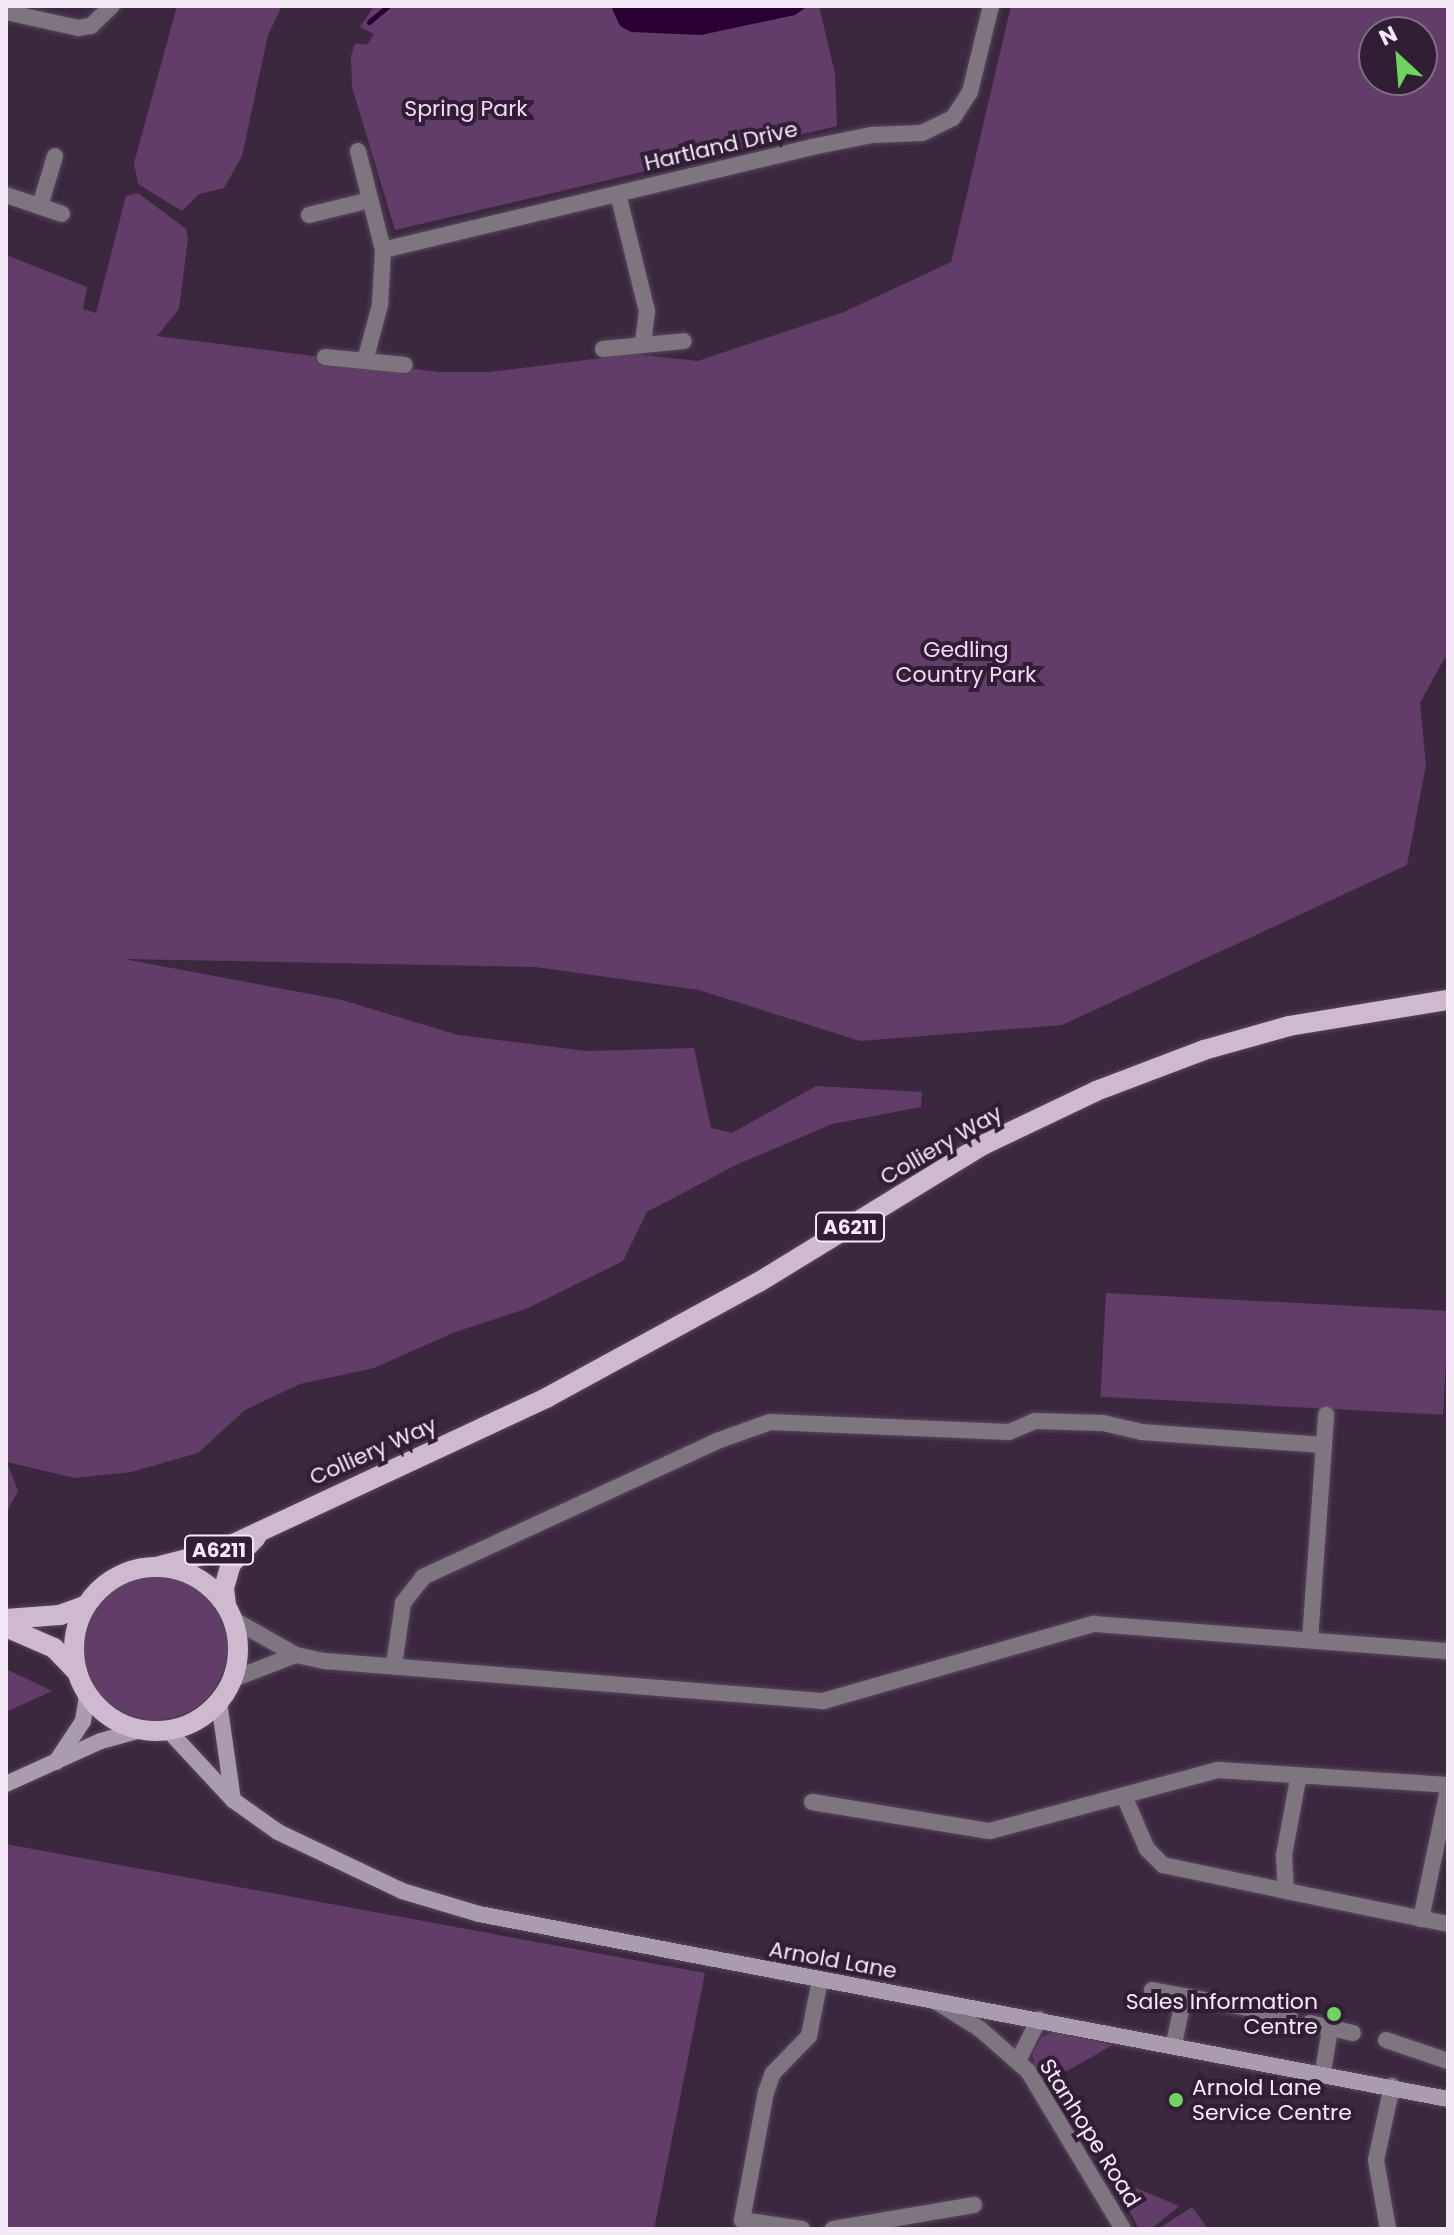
<!DOCTYPE html>
<style>
body{margin:0}
#map{position:relative;width:1454px;height:2235px;overflow:hidden;background:#3b283f;font-family:Poppins,sans-serif}
div>[style]{position:absolute}
[style*='--x']{left:calc(var(--x)*1px);top:calc(var(--y)*1px);width:calc(var(--w)*1px);rotate:calc(var(--a)*1deg)}
.green>*{inset:0;background:#633d69;transform-origin:0 0}
.round{border-radius:50%}
.water>*{inset:0;background:#290031}
.stream>*{height:5px;margin:-2.5px;padding:0 2.5px;transform-origin:2.5px;border-radius:2.5px;background:#290031}
.roads{filter:drop-shadow(0 0 2px #59475d) drop-shadow(0 0 2px #59475d)}
.street>*{height:16px;margin:-8px;padding:0 8px;transform-origin:8px;border-radius:8px;background:#7f7581}
.secondary>*{height:16px;margin:-8px;padding:0 8px;transform-origin:8px;border-radius:8px;background:#ab9bae}
.primary>*{height:20px;margin:-10px;padding:0 10px;transform-origin:10px;border-radius:10px;background:#ceb9d1}
.primary>.ring{margin:-10px;padding:0;box-sizing:content-box;background:none;border:20px solid #ceb9d1;border-radius:50%}
.dots>*{width:22px;height:22px;translate:-50% -50%;box-sizing:border-box;border:4px solid #311e35;border-radius:50%}
span{translate:-50% -50%;white-space:nowrap;text-align:center;line-height:1.15;-webkit-text-stroke:8px #311e35;paint-order:stroke}
.shield-label span{padding:2px 6px;background:#311e35;border:2px solid;border-radius:6px;-webkit-text-stroke-width:0}
.shield-label{font-size:20px;color:#f5e9f8;font-weight:700}
.park-label{font-size:22px;color:#f7d5fd}
.street-label{font-size:22px;color:#f5e9f8}
.poi-label{font-size:22px;color:#f5e9f8}
.right{translate:-100% -50%;text-align:right}
.left{translate:0 -50%;text-align:left}
.frame{position:absolute;inset:0;border:8px solid #f5e9f8;pointer-events:none}
.north{position:absolute;left:1358px;top:16px;width:80px;height:80px;box-sizing:border-box;background:#311e35;border:2px solid #7f6f83;border-radius:50%;rotate:334deg;font-size:22px;font-weight:700;line-height:32px;text-align:center;color:#f5e9f8}
.north::after{content:'';display:block;margin:auto;width:28px;height:36px;background:#6fd360;clip-path:polygon(50% 0,100% 100%,50% 72%,0 100%)}
</style>
<div id="map">
<div class="green">
<i style="clip-path:polygon(177px 6px,282px 6px,268px 35px,242px 156px,224px 188px,199px 194px,182px 211px,138px 184px,134px 163px)"></i>
<i style="clip-path:polygon(374px 6px,819px 6px,835px 74px,837px 126px,395px 230px,352px 87px,351px 56px,355px 43px,367px 45px,374px 34px,360px 27px)"></i>
<i style="clip-path:polygon(evenodd,1011px 6px,1448px 6px,1448px 652px,1420px 703px,1426px 765px,1407px 865px,1062px 1025px,860px 1041px,699px 990px,536px 967px,124px 959px,342px 1000px,458px 1035px,586px 1051px,694px 1048px,711px 1128px,732px 1133px,816px 1086px,922px 1092px,921px 1107px,832px 1124px,736px 1165px,647px 1212px,623px 1261px,526px 1309px,455px 1332px,374px 1368px,300px 1384px,245px 1410px,198px 1453px,131px 1472px,75px 1478px,7px 1462px,18px 1491px,6px 1513px,6px 255px,87px 287px,83px 309px,96px 313px,126px 196px,138px 193px,186px 229px,188px 239px,179px 309px,157px 336px,439px 372px,489px 372px,633px 354px,698px 361px,844px 312px,951px 262px,1011px 6px,1374px 32px,1422px 32px,1422px 80px,1374px 80px,1374px 32px)"></i>
<i style="left:1106px;top:1293px;width:343px;height:104px;rotate:3deg"></i>
<i class="round" style="left:83px;top:1576px;width:144px;height:144px"></i>
<i style="clip-path:polygon(6px 1669px,52px 1691px,6px 1712px)"></i>
<i style="clip-path:polygon(6px 1844px,705px 1973px,654px 2229px,6px 2229px)"></i>
<i style="clip-path:polygon(1053px 2032px,1113px 2045px,1049px 2081px,1034px 2064px,1032px 2053px,1042px 2037px)"></i>
<i style="clip-path:polygon(1112px 2178px,1179px 2206px,1151px 2229px,1139px 2229px)"></i>
<i style="clip-path:polygon(1192px 2207px,1208px 2229px,1158px 2229px)"></i>
</div>
<div class="water">
<i style="clip-path:polygon(611px 6px,808px 6px,795px 15px,701px 35px,631px 32px,620px 26px)"></i>
</div>
<div class="stream">
<i style="--x:369;--y:22;--w:25;--a:-40"></i>
</div>
<div class="roads">
<div class="street">
<i style="--x:6;--y:12;--w:74;--a:12.5"></i>
<i style="--x:78;--y:28;--w:13;--a:-9"></i>
<i style="--x:91;--y:26;--w:29;--a:-44"></i>
<i style="--x:358;--y:151;--w:102;--a:75.8"></i>
<i style="--x:383;--y:250;--w:55;--a:93.1"></i>
<i style="--x:380;--y:305;--w:58;--a:105"></i>
<i style="--x:618;--y:194;--w:121;--a:76.1"></i>
<i style="--x:647;--y:311;--w:33;--a:97"></i>
<i style="--x:6;--y:195;--w:59;--a:18.7"></i>
<i style="--x:40;--y:206;--w:52;--a:-73.3"></i>
<i style="--x:309;--y:215;--w:63;--a:-13.8"></i>
<i style="--x:383;--y:250;--w:441;--a:-13.5"></i>
<i style="--x:812;--y:147;--w:60;--a:-11.5"></i>
<i style="--x:871;--y:135;--w:51;--a:-2.2"></i>
<i style="--x:922;--y:133;--w:34;--a:-26"></i>
<i style="--x:953;--y:118;--w:31;--a:-57"></i>
<i style="--x:970;--y:92;--w:89;--a:-76.3"></i>
<i style="--x:603;--y:349;--w:81;--a:-5.6"></i>
<i style="--x:325;--y:357;--w:80;--a:5.7"></i>
<i style="--x:234;--y:1620;--w:71;--a:29.4"></i>
<i style="--x:296;--y:1655;--w:30;--a:12"></i>
<i style="--x:325;--y:1661;--w:500;--a:4.6"></i>
<i style="--x:823;--y:1701;--w:282;--a:-15.9"></i>
<i style="--x:1094;--y:1624;--w:355;--a:4.4"></i>
<i style="--x:1310;--y:1640;--w:226;--a:-85.9"></i>
<i style="--x:394;--y:1665;--w:63;--a:-81.7"></i>
<i style="--x:403;--y:1603;--w:33;--a:-52"></i>
<i style="--x:423;--y:1577;--w:324;--a:-24.8"></i>
<i style="--x:717;--y:1441;--w:56;--a:-19.7"></i>
<i style="--x:770;--y:1422;--w:239;--a:2.4"></i>
<i style="--x:1009;--y:1432;--w:28;--a:-23"></i>
<i style="--x:1035;--y:1421;--w:68;--a:1.7"></i>
<i style="--x:1103;--y:1423;--w:39;--a:13"></i>
<i style="--x:1141;--y:1432;--w:183;--a:4.1"></i>
<i style="--x:233;--y:1679;--w:67;--a:-20.9"></i>
<i style="--x:1298;--y:1779;--w:77;--a:100.4"></i>
<i style="--x:1284;--y:1855;--w:36;--a:87"></i>
<i style="--x:1286;--y:1891;--w:165;--a:11.5"></i>
<i style="--x:1124;--y:1796;--w:58;--a:66.5"></i>
<i style="--x:1147;--y:1849;--w:23;--a:45"></i>
<i style="--x:1163;--y:1865;--w:126;--a:11.9"></i>
<i style="--x:812;--y:1802;--w:180;--a:9.3"></i>
<i style="--x:990;--y:1831;--w:236;--a:-15"></i>
<i style="--x:1218;--y:1770;--w:230;--a:3.7"></i>
<i style="--x:1421;--y:1919;--w:132;--a:-78.2"></i>
<i style="--x:1152;--y:1990;--w:140;--a:10.7"></i>
<i style="--x:935;--y:2001;--w:53;--a:31.9"></i>
<i style="--x:980;--y:2029;--w:64;--a:41.2"></i>
<i style="--x:1028;--y:2071;--w:184;--a:59"></i>
<i style="--x:1310;--y:2023;--w:44;--a:13.1"></i>
<i style="--x:1386;--y:2040;--w:65;--a:18.7"></i>
<i style="--x:1174;--y:2044;--w:49;--a:-78.2"></i>
<i style="--x:1018;--y:2061;--w:47;--a:-63.4"></i>
<i style="--x:1323;--y:2072;--w:44;--a:-80.8"></i>
<i style="--x:802;--y:2229;--w:61;--a:-171.5"></i>
<i style="--x:742;--y:2220;--w:130;--a:-79.4"></i>
<i style="--x:766;--y:2092;--w:20;--a:-70"></i>
<i style="--x:773;--y:2073;--w:52;--a:-45.8"></i>
<i style="--x:809;--y:2036;--w:57;--a:-78.9"></i>
<i style="--x:833;--y:2229;--w:143;--a:-9.7"></i>
<i style="--x:1388;--y:2229;--w:70;--a:-99.9"></i>
<i style="--x:1376;--y:2160;--w:76;--a:-77.8"></i>
</div>
<div class="secondary">
<i style="--x:219;--y:1702;--w:99;--a:81.9"></i>
<i style="--x:168;--y:1730;--w:96;--a:47.1"></i>
<i style="--x:233;--y:1800;--w:55;--a:35.4"></i>
<i style="--x:278;--y:1832;--w:137;--a:25.4"></i>
<i style="--x:402;--y:1891;--w:80;--a:16.6"></i>
<i style="--x:479;--y:1914;--w:987;--a:10.81"></i>
<i style="--x:56;--y:1762;--w:49;--a:-56.6"></i>
<i style="--x:83;--y:1721;--w:26;--a:-81"></i>
<i style="--x:6;--y:1784;--w:104;--a:-24.4"></i>
<i style="--x:101;--y:1741;--w:41;--a:-15.4"></i>
</div>
<div class="primary">
<i style="--x:160;--y:1566;--w:60;--a:-14.5"></i>
<i style="--x:218;--y:1551;--w:364;--a:-25"></i>
<i style="--x:548;--y:1397;--w:240;--a:-28.6"></i>
<i style="--x:759;--y:1282;--w:263;--a:-31.5"></i>
<i style="--x:983;--y:1145;--w:125;--a:-25.5"></i>
<i style="--x:1096;--y:1091;--w:116;--a:-20.8"></i>
<i style="--x:1204;--y:1050;--w:88;--a:-15.8"></i>
<i style="--x:1289;--y:1026;--w:161;--a:-9.3"></i>
<i class="ring" style="left:74px;top:1567px;width:144px;height:144px"></i>
<i style="--x:226;--y:1605;--w:17;--a:-97"></i>
<i style="--x:224;--y:1588;--w:25;--a:-74"></i>
<i style="--x:231;--y:1564;--w:37;--a:-47"></i>
<i style="--x:6;--y:1619;--w:54;--a:-4.2"></i>
<i style="--x:60;--y:1615;--w:27;--a:-20"></i>
<i style="--x:6;--y:1627;--w:52;--a:23.6"></i>
<i style="--x:54;--y:1648;--w:33;--a:46"></i>
</div>
</div>
<div class="dots">
<i style="left:1334px;top:2014px;background:#6fd360"></i>
<i style="left:1176px;top:2100px;background:#6fd360"></i>
</div>
<div class="shield-label">
<span style="left:850px;top:1227px">A6211</span>
<span style="left:219px;top:1550px">A6211</span>
</div>
<div class="park-label">
<span style="left:466px;top:109px">Spring Park</span>
<span style="left:966px;top:662px">Gedling<br>Country Park</span>
</div>
<div class="street-label">
<span style="left:721px;top:146px;rotate:-13deg">Hartland Drive</span>
<span style="left:941px;top:1145px;rotate:-30deg">Colliery Way</span>
<span style="left:373px;top:1451px;rotate:-24deg">Colliery Way</span>
<span style="left:833px;top:1960px;rotate:10deg">Arnold Lane</span>
<span style="left:1090px;top:2133px;rotate:58deg">Stanhope Road</span>
</div>
<div class="poi-label">
<span class="right" style="left:1318px;top:2014px">Sales Information<br>Centre</span>
<span class="left" style="left:1192px;top:2100px">Arnold Lane<br>Service Centre</span>
</div>
<div class="frame"></div>
<div class="north">N</div>
</div>
